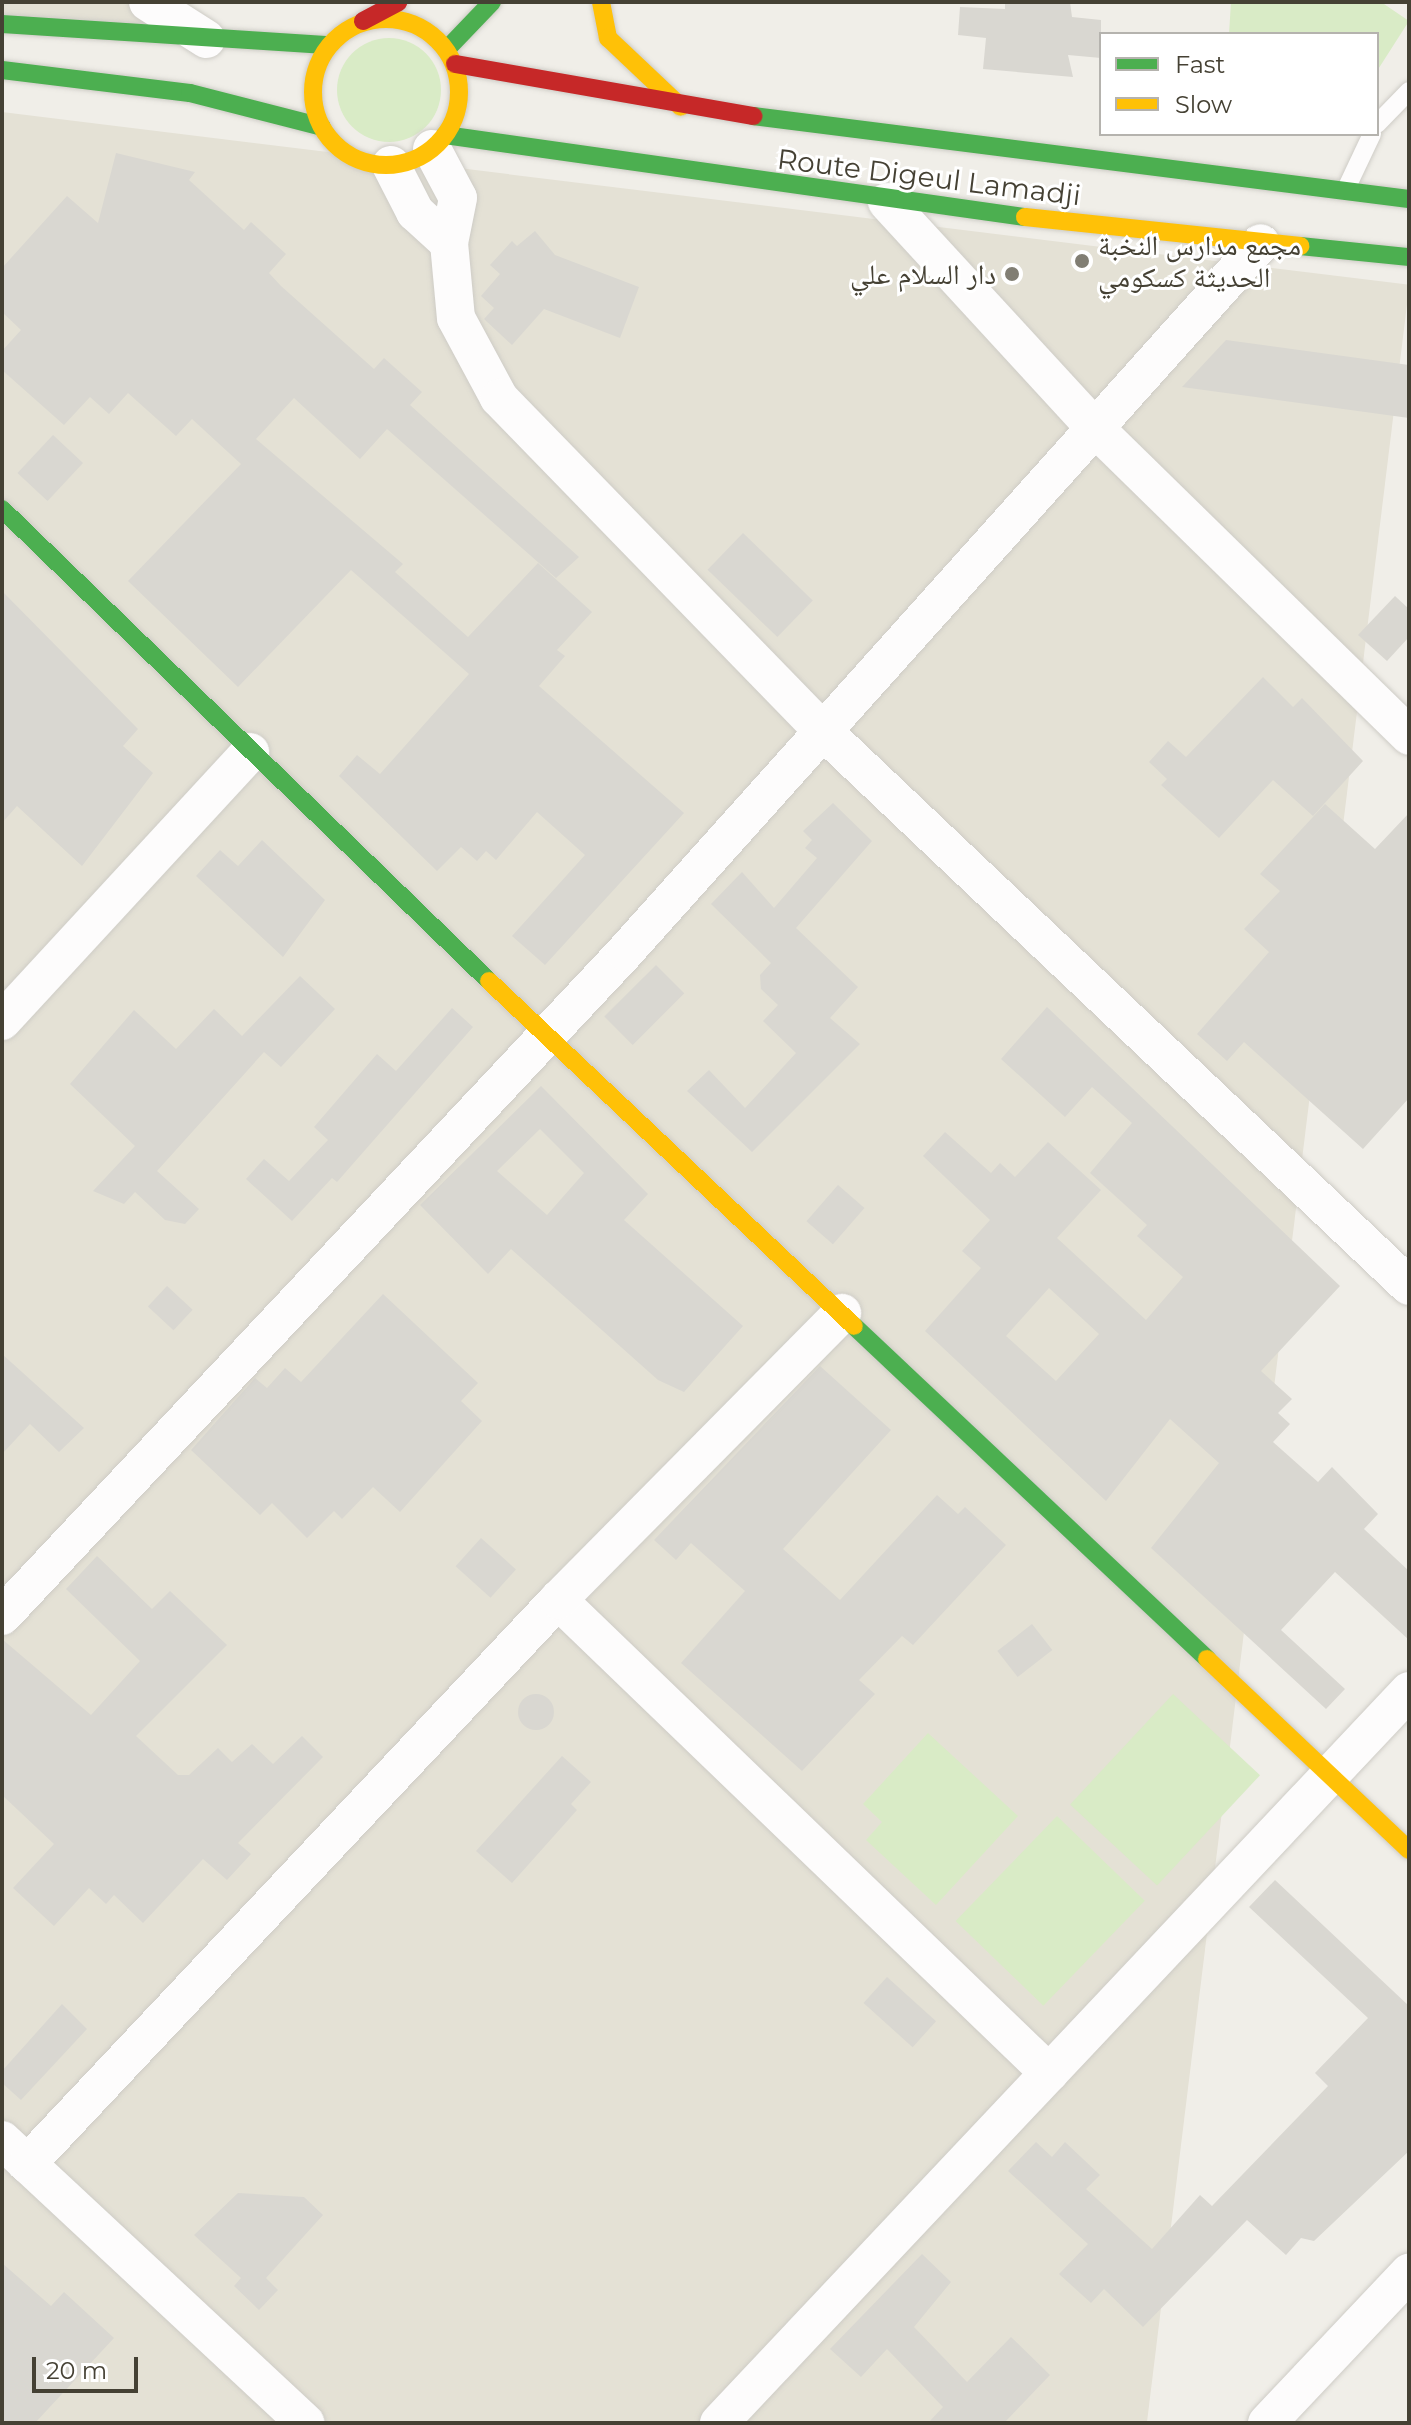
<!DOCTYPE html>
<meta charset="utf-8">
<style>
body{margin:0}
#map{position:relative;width:1411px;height:2425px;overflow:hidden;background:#f0eee8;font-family:Montserrat,"Noto Naskh Arabic",sans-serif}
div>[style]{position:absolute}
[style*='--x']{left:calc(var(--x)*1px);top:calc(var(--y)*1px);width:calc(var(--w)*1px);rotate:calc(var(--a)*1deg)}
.residential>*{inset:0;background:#e4e1d5;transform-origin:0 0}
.green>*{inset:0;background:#d9ebc6;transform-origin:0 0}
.round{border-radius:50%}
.building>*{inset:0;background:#d9d7d1;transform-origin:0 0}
.roads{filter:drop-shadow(0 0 2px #ceccc6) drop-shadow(0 0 2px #ceccc6)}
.lane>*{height:18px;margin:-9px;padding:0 9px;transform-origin:9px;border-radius:9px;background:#fdfcfc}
.street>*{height:38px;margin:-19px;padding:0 19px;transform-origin:19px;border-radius:19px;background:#fdfcfc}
.fast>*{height:18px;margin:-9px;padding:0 9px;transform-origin:9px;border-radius:9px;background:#4caf50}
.slow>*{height:18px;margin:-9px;padding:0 9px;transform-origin:9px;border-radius:9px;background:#ffc107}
.slow>.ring{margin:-9px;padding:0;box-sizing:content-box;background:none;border:18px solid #ffc107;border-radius:50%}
.jam>*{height:18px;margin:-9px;padding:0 9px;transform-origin:9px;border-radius:9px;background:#c62828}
.dots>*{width:22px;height:22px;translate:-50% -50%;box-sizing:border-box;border:4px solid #fff;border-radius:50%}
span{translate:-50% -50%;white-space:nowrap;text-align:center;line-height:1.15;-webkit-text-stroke:6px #fff;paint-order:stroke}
.street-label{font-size:28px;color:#454134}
.poi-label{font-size:28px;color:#454134}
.left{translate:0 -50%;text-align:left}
.right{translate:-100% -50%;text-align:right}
.frame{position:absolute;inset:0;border:4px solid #454134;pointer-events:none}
.legend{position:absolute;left:1099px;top:32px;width:280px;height:104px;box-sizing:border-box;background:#fff;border:2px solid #b5b3ae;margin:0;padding:10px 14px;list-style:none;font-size:24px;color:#454134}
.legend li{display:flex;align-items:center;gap:16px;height:40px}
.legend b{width:40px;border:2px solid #b5b3ae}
.scale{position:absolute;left:32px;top:2357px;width:106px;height:36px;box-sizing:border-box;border:4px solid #454134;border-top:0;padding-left:10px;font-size:24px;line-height:28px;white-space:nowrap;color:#454134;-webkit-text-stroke:6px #fff;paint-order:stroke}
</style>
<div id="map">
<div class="residential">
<i style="clip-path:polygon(2px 2px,163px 2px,138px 29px,2px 18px)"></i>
<i style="left:2px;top:112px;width:1418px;height:2311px;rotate:7deg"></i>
</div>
<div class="green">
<i style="clip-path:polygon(1231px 2px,1381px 2px,1409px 21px,1377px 71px,1377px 34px,1229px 34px)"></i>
<i class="round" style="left:337px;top:38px;width:104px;height:104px"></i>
<i style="left:1173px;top:1694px;width:119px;height:151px;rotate:43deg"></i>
<i style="clip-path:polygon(928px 1733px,1018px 1816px,936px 1905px,866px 1840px,882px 1822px,863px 1804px)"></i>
<i style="left:1057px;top:1816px;width:122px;height:146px;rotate:44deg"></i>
</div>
<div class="building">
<i style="clip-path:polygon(1005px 2px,1070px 2px,1072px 17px,1101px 20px,1101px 58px,1068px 55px,1073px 77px,983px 69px,986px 38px,958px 35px,960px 7px,1005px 9px)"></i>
<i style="clip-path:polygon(116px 153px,195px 172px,189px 180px,244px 230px,251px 222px,286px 254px,269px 273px,281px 286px,374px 369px,384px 358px,422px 392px,410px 405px,579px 557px,556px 578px,387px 429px,360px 459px,294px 398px,256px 439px,403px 564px,395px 572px,468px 637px,538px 563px,592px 612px,557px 650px,565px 656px,539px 686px,684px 813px,545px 965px,512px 936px,585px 855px,537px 812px,496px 860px,486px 851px,477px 861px,461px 847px,437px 871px,339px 776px,357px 755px,380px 774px,469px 674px,351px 570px,238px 687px,128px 581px,241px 464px,192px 419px,176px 436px,128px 393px,109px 414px,90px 397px,64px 425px,2px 370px,2px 351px,21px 330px,2px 312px,2px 268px,67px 196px,98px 223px)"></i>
<i style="clip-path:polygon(535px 231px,555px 255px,639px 287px,620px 338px,544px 309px,512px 345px,484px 319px,494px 308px,481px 296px,500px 274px,490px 265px,512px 241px,517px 246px)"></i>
<i style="clip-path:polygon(1226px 340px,1409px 365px,1409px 418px,1182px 387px)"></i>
<i style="left:53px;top:435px;width:41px;height:52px;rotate:43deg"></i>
<i style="left:743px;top:533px;width:97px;height:51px;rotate:44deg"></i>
<i style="clip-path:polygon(2px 591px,138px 729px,123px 746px,153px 773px,82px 866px,17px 806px,2px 823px)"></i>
<i style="clip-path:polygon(1395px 596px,1409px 609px,1409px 637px,1387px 661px,1358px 635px)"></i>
<i style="clip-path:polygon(1263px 677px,1293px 707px,1302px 698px,1363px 761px,1313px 816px,1273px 780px,1219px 838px,1161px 785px,1167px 779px,1149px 762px,1168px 741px,1186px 757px)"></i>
<i style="clip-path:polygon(833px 803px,872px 841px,796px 928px,858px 987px,830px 1018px,860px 1044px,752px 1152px,687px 1091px,709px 1070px,745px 1108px,796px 1053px,763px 1021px,778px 1005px,761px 989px,760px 975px,771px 963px,711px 904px,742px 872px,774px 908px,817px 858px,805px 848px,812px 840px,803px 831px)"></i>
<i style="clip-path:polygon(1325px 804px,1375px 849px,1409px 813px,1409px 1098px,1363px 1149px,1244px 1042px,1227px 1061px,1197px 1034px,1269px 952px,1244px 929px,1280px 891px,1260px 874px)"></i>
<i style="clip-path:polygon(262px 840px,325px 900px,283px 957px,196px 876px,220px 850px,238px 866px)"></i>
<i style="left:656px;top:965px;width:40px;height:73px;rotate:45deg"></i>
<i style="clip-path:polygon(300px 976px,335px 1009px,281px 1067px,264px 1052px,157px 1171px,199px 1209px,185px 1224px,165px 1220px,135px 1192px,124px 1204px,93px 1191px,135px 1146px,70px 1084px,134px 1010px,176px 1049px,214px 1009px,242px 1036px)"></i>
<i style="clip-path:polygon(evenodd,1047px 1007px,1340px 1286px,1261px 1371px,1292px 1399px,1278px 1413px,1290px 1424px,1273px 1442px,1318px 1482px,1332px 1467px,1378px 1514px,1364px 1529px,1409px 1571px,1409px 1640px,1335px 1572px,1281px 1630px,1345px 1689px,1326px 1709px,1151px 1548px,1219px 1463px,1170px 1419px,1106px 1501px,925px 1331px,981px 1268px,962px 1251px,990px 1220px,923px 1156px,945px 1132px,991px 1173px,1000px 1163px,1015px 1177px,1048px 1142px,1101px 1190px,1057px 1238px,1146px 1320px,1183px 1277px,1137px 1236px,1147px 1225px,1090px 1173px,1132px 1123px,1092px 1087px,1065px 1117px,1001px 1059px,1047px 1007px,1049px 1288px,1099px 1334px,1056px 1381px,1006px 1336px,1049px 1288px)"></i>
<i style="clip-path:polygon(452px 1008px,473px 1027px,337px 1182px,332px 1178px,292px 1221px,246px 1179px,264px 1159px,289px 1181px,328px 1140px,314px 1127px,377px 1054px,396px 1071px)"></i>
<i style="clip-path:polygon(evenodd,541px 1086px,648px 1194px,624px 1220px,743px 1326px,684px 1392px,658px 1380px,511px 1249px,488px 1274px,420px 1205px,541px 1086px,540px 1129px,584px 1173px,547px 1215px,497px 1171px,540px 1129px)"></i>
<i style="left:838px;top:1185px;width:35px;height:48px;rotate:41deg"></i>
<i style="left:167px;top:1286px;width:35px;height:28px;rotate:43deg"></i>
<i style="clip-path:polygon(383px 1294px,478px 1383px,461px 1401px,482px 1421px,400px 1512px,373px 1487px,342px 1519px,334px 1511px,307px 1538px,272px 1503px,260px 1515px,191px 1450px,255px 1378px,267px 1388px,285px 1368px,301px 1382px)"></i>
<i style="clip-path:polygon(2px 1354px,84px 1428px,59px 1452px,30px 1424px,2px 1454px)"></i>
<i style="clip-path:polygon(820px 1366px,891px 1430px,783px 1549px,840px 1600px,937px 1495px,958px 1514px,965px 1507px,1006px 1545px,913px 1645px,902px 1636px,859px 1680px,875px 1694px,802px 1771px,681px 1663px,745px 1591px,691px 1543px,676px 1560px,654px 1540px)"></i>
<i style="left:481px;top:1538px;width:47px;height:38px;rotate:42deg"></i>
<i style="clip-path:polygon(97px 1556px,152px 1609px,170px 1591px,227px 1645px,136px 1736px,178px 1775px,189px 1775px,218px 1748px,232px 1762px,252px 1744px,273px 1764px,302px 1736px,323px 1757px,238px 1843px,251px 1854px,227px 1880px,203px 1859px,143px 1923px,114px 1895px,106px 1904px,89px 1888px,54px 1926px,13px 1888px,54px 1844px,2px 1795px,2px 1639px,91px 1715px,140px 1661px,66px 1589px)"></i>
<i style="left:1032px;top:1624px;width:33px;height:44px;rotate:52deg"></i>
<i class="round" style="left:518px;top:1694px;width:36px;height:36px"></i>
<i style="clip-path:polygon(562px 1756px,591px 1782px,571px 1804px,577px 1810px,512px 1883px,476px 1851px)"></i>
<i style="clip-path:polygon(1275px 1880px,1409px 2006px,1409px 2151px,1314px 2241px,1301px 2238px,1286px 2255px,1247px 2220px,1143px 2327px,1104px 2289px,1091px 2303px,1059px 2274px,1088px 2244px,1008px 2171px,1036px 2142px,1052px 2157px,1065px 2142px,1100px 2175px,1086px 2189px,1152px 2249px,1200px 2195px,1212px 2206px,1328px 2086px,1315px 2073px,1368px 2018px,1249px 1907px)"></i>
<i style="left:887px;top:1977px;width:66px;height:35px;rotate:42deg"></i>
<i style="clip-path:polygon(62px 2004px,87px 2029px,21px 2100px,2px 2083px,2px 2071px)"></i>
<i style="clip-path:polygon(238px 2193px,304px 2197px,323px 2215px,266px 2278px,278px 2290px,259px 2310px,234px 2286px,241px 2278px,194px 2235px)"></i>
<i style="clip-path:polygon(922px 2254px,951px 2282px,914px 2327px,967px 2382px,1011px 2337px,1050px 2375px,1004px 2423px,928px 2423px,943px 2407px,887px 2349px,861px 2377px,830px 2349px)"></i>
<i style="clip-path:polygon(2px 2263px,51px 2306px,64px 2292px,114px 2338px,35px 2423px,2px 2423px)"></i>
</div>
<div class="roads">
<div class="lane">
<i style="--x:1377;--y:124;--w:46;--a:-45.9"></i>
<i style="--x:1346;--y:189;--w:61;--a:-64.7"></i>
</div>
<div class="street">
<i style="--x:148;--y:2;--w:69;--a:32.5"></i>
<i style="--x:432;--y:149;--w:55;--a:62"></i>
<i style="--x:458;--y:198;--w:46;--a:101.3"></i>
<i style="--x:449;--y:243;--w:75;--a:84.7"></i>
<i style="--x:456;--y:318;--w:91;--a:61.7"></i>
<i style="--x:499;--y:398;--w:465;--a:45.8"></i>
<i style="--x:823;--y:731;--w:807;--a:43.44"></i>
<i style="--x:391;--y:165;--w:53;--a:62.9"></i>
<i style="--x:415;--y:212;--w:46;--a:42.4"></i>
<i style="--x:887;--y:202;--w:310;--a:47.4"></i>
<i style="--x:1097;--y:430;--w:437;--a:44.4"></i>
<i style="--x:2;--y:1021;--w:366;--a:-47.3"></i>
<i style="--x:558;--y:1600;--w:682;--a:43.93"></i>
<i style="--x:2;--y:1616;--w:911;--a:-46.82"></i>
<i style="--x:625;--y:952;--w:952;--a:-48.11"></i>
<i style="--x:2;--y:2140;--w:415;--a:43"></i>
<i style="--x:27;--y:2164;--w:775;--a:-46.73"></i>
<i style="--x:558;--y:1600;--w:404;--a:-45.3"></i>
<i style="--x:719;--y:2423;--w:1006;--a:-46.69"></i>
<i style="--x:1267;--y:2423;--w:207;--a:-46.6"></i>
</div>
<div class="fast">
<i style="--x:2;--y:24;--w:328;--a:3.7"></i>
<i style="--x:447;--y:49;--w:65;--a:-46.2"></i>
<i style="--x:2;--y:70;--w:189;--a:7"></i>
<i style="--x:190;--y:93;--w:136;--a:14.4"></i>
<i style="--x:753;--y:116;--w:661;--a:7.21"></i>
<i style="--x:445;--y:135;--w:586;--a:8.05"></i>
<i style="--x:1300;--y:246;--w:110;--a:5.8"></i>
<i style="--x:2;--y:509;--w:678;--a:44.1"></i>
<i style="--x:854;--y:1326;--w:485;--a:43.3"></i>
</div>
<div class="slow">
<i style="--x:601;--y:2;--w:37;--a:79"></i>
<i style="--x:608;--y:38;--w:100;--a:43.4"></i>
<i class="ring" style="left:313px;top:19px;width:128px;height:128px"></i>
<i style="--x:1025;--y:217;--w:277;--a:6"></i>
<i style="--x:489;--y:981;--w:502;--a:43.39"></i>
<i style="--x:1207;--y:1659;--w:278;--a:43.4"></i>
</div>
<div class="jam">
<i style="--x:363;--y:21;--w:40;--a:-28"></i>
<i style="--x:455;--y:64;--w:303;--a:9.9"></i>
</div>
</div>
<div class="dots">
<i style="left:1082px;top:261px;background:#817e73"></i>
<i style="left:1012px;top:274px;background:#817e73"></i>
</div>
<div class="street-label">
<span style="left:929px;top:177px;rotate:7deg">Route Digeul Lamadji</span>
</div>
<div class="poi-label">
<span class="left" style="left:1098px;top:261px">مجمع مدارس النخبة<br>الحديثة كسكومي</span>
<span class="right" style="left:996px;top:274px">دار السلام علي</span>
</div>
<div class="frame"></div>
<ul class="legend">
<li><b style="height:10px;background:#4caf50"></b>Fast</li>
<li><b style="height:10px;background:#ffc107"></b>Slow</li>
</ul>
<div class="scale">20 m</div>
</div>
